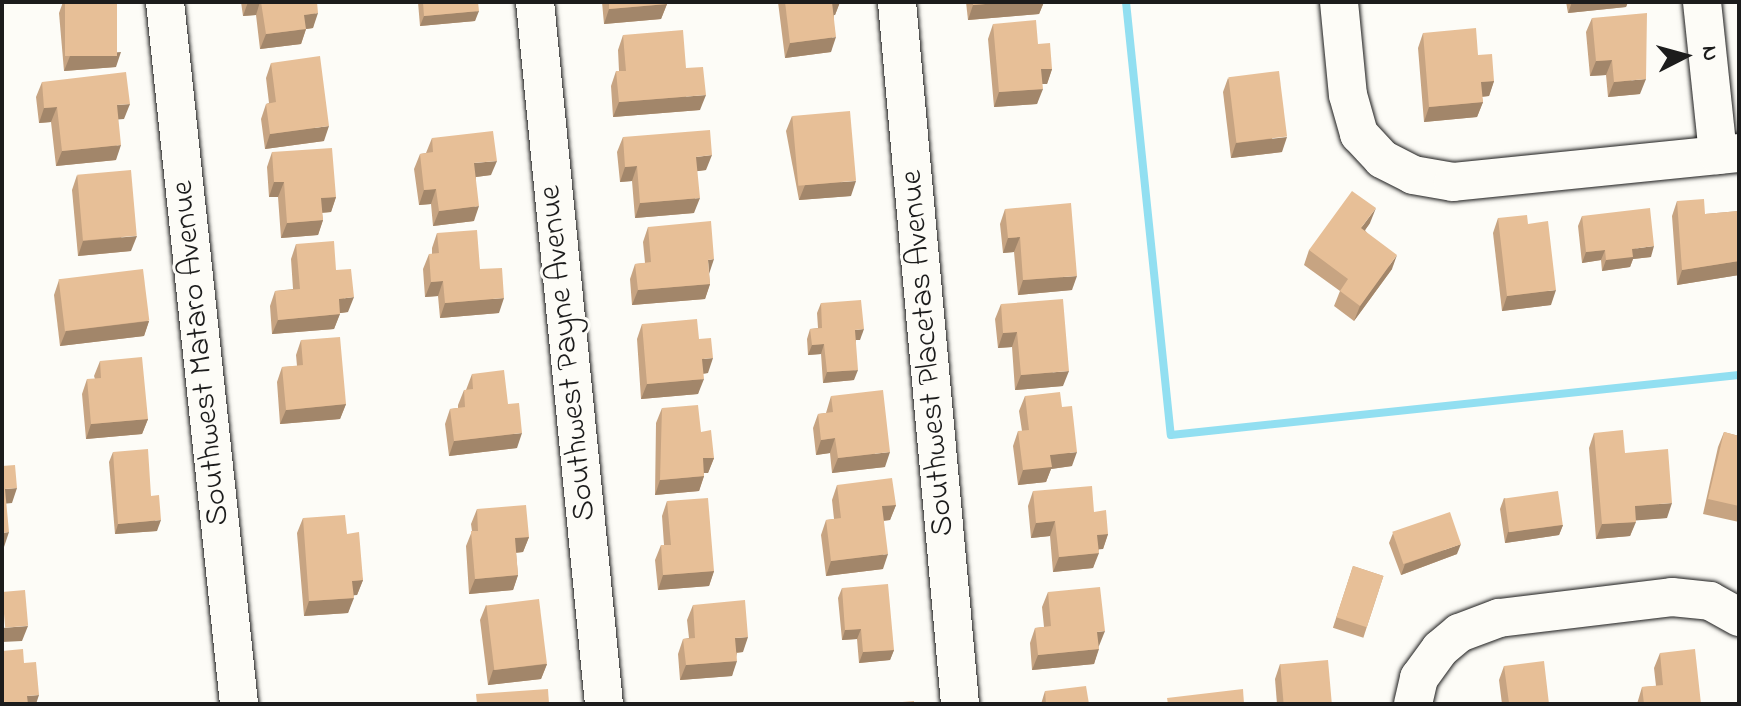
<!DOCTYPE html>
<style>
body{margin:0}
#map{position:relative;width:1741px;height:706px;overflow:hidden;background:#fdfcf7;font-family:"Indie Flower",sans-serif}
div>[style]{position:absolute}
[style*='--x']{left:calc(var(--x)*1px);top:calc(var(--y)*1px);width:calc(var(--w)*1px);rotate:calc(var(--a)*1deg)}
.stream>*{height:8px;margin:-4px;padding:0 4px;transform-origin:4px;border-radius:4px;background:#92dff1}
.roads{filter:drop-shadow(0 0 2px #1c1c1c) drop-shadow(0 0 2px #1c1c1c)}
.minor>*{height:38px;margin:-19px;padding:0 19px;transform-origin:19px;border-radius:19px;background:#fdfcf7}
.wall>*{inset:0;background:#c7a482;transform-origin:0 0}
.shaded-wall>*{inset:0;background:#a2866a}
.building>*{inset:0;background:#e7bf97;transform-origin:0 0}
span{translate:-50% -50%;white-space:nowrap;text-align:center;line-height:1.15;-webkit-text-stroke:6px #fdfcf7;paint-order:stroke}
.street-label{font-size:32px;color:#1c1c1c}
.frame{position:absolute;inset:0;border:4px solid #1c1c1c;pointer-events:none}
.north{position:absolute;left:1645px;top:16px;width:80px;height:80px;-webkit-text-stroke:6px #fdfcf7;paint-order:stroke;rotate:84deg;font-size:22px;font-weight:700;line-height:32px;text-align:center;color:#1c1c1c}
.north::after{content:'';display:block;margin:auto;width:28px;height:36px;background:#1c1c1c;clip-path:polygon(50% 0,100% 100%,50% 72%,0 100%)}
</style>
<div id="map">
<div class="stream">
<i style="--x:1126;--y:2;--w:435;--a:84.1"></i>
<i style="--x:1171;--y:435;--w:571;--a:-6.03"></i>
</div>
<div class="roads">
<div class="minor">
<i style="--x:165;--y:2;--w:706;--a:83.98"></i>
<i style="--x:535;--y:2;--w:705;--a:84.39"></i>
<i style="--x:897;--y:2;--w:705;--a:84.87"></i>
<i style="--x:1339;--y:2;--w:93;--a:84.5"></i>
<i style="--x:1348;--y:95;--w:41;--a:74.2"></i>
<i style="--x:1359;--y:134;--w:34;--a:47"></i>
<i style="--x:1382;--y:159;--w:35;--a:27"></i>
<i style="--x:1413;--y:175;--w:41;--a:9.9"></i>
<i style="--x:1453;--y:182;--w:287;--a:-5.8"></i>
<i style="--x:1702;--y:2;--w:154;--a:84"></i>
<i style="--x:1413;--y:704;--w:27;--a:-77"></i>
<i style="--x:1419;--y:678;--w:36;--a:-54"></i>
<i style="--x:1440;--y:649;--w:25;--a:-40"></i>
<i style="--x:1459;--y:633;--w:43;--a:-20.6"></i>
<i style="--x:1499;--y:618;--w:174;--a:-6.9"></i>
<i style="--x:1672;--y:597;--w:38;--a:6"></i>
<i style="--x:1710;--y:601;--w:33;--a:29"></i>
</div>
</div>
<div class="wall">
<i style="clip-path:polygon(63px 2px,117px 2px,116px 67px,64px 71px,59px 13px)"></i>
<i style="clip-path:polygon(241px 2px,317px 2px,313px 28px,306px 29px,301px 44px,260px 49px,256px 15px,243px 16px)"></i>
<i style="clip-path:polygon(418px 2px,478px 2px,475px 21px,420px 26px)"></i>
<i style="clip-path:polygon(602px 2px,667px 2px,667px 4px,661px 19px,604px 24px)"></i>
<i style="clip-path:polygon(778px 2px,840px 2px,835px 15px,834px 15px,831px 52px,785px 58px)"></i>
<i style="clip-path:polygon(966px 2px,1044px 2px,1039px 14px,968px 20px)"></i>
<i style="clip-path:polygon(1566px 2px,1628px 2px,1626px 7px,1568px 13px)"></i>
<i style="clip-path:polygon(1592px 18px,1640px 94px,1608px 97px,1606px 75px,1590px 76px,1586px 32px)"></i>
<i style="clip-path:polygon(993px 24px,1038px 44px,1052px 69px,1047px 84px,1042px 84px,1037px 104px,994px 107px,988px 39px)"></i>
<i style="clip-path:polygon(1423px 33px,1478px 55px,1494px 81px,1489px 96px,1482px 97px,1483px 102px,1477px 117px,1424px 122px,1418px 48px)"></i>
<i style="clip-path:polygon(623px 35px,700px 110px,613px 117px,611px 86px,616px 71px,619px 71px,618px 50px)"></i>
<i style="clip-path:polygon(271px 63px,324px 141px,265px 149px,261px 119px,266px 104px,269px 103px,266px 78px)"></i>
<i style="clip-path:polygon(1228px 78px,1282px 152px,1231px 158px,1223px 92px)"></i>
<i style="clip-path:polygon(42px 82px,124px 119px,118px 119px,116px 160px,56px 166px,51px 122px,39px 123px,36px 97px)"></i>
<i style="clip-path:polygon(792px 116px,851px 196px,799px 200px,786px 131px)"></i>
<i style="clip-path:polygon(623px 137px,706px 170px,697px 171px,694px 213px,635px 218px,632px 181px,620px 182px,617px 152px)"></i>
<i style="clip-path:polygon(432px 138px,491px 175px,476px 177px,474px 221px,433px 226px,431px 204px,419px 205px,414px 169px,420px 154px,426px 153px)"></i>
<i style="clip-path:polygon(272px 152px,336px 197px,331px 212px,322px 213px,323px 220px,318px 235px,281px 238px,278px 197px,269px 197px,267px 167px)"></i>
<i style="clip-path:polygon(77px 175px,131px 251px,78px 256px,72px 190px)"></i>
<i style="clip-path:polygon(1677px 201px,1705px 214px,1739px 211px,1739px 275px,1677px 285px,1672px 216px)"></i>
<i style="clip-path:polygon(1005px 209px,1072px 290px,1018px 295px,1014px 252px,1003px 253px,1000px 224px)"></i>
<i style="clip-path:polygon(1582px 216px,1651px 257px,1633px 259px,1630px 267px,1602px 271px,1601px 260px,1582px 263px,1578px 226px)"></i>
<i style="clip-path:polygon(1498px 218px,1528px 224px,1551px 305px,1502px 311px,1493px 233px)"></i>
<i style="clip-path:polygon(1370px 223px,1365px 230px,1392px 269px,1354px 321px,1334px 306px,1340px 291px,1304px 265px,1309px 250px)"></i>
<i style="clip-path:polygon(648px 227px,709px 273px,710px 284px,705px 299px,632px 305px,630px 279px,635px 264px,645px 263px,643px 242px)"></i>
<i style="clip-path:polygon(437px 233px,480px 269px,499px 313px,440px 318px,438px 296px,425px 297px,423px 269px,429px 254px,432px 254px,432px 248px)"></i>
<i style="clip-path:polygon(296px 244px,336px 270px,348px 312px,340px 313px,334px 329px,272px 334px,270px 306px,275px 291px,293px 289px,291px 259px)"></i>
<i style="clip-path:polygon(59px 280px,149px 321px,144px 336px,60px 346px,54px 295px)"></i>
<i style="clip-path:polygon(821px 303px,860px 340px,856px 340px,854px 380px,823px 383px,821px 354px,808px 355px,807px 339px,810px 329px,818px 328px,817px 313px)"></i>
<i style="clip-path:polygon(1001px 304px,1063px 386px,1015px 390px,1012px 347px,998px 348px,995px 319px)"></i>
<i style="clip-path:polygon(642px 324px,699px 339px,708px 373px,703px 374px,698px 394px,641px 399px,637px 339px)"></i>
<i style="clip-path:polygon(301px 340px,346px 404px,340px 419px,280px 424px,277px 382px,282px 367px,297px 366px,296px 355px)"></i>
<i style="clip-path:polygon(100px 361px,148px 419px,142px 434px,86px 439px,82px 394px,87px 379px,95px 379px,94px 376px)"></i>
<i style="clip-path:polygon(472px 374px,508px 404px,517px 448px,449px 456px,445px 424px,450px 409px,458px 408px,458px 405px,464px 390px,466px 390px)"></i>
<i style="clip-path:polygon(831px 396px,885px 467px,832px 473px,830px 453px,816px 455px,813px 428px,818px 414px,826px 413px)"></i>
<i style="clip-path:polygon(1025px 396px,1062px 407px,1072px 466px,1051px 469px,1046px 482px,1018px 485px,1013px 446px,1018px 431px,1022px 431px,1019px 411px)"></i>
<i style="clip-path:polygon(662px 408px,701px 432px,714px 458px,708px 473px,704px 473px,704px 476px,699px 491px,655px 495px,656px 423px)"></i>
<i style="clip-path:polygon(1724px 432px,1739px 436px,1739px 522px,1703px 514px,1718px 447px)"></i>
<i style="clip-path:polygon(1594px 433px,1625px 453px,1667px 518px,1636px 520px,1630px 536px,1596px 539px,1589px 448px)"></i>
<i style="clip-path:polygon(113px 452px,151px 496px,157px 531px,115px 534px,109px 462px)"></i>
<i style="clip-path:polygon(837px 485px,896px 505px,890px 520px,884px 521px,883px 569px,826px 576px,821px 535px,826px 520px,834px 519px,832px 500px)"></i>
<i style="clip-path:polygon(1033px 491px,1108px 534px,1103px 549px,1099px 549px,1093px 568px,1053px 572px,1050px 536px,1031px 538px,1028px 506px)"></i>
<i style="clip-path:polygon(1504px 498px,1563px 525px,1559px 535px,1505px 543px,1500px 509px)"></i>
<i style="clip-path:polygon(667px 501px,714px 571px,709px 586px,658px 590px,655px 560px,661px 545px,664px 545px,662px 516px)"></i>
<i style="clip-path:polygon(477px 509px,529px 537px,523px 552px,516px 553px,518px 575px,513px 590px,469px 594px,466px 546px,472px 531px,471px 524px)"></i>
<i style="clip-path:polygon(303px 518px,347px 534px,363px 580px,357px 595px,354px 595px,348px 613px,304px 616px,297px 533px)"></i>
<i style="clip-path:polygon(1393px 533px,1457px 554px,1401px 575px,1389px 543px)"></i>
<i style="left:1353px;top:566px;width:32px;height:65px;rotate:18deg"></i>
<i style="clip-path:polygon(842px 588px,894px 650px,890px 660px,859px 663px,857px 639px,842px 640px,838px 598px)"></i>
<i style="clip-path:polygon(1048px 592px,1099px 646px,1094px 664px,1032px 670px,1030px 643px,1035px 628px,1044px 627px,1042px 607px)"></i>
<i style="clip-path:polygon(486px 605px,547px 664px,541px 679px,488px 685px,480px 620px)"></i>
<i style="clip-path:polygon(693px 605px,743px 652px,737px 653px,732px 676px,680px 680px,678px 654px,683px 639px,689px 638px,687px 620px)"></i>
<i style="clip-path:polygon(1660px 653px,1701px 704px,1637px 704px,1642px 687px,1656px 686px,1654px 668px)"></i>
<i style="clip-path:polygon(1280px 664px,1332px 704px,1277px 704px,1275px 679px)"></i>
<i style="clip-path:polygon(1504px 666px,1549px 704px,1502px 704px,1499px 680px)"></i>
<i style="clip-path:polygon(1045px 691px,1089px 704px,1041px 704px)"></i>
</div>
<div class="shaded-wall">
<i style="clip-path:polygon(248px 2px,260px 2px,256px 15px,243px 16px)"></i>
<i style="clip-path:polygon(832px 2px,840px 2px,835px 15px,826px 16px)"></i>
<i style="clip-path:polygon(1010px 2px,1044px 2px,1039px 14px,968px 20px,973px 5px)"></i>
<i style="clip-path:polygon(1572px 2px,1628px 2px,1626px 7px,1568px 13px)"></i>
<i style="clip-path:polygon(667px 4px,661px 19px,604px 24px,609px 9px)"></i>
<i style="clip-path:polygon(479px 11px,475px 21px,420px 26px,424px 16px)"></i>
<i style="clip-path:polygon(318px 13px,313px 28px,299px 30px,304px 15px)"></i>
<i style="clip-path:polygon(306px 29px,301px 44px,260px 49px,266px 34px)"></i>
<i style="clip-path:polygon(836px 37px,831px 52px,785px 58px,790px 43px)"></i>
<i style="clip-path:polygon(121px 52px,116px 67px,64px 71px,70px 56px)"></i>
<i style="clip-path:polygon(1612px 60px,1606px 75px,1590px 76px,1596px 61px)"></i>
<i style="clip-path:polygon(1041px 69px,1052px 69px,1047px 84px,1035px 84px)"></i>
<i style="clip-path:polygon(1646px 79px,1640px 94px,1608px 97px,1614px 82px)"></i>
<i style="clip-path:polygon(1494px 81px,1489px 96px,1476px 97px,1481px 82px)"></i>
<i style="clip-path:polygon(1043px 89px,1037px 104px,994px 107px,999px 92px)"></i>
<i style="clip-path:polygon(706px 95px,700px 110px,613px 117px,619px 102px)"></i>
<i style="clip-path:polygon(1483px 102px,1477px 117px,1424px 122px,1429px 107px)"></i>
<i style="clip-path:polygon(130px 104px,124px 119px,111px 120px,117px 105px)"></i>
<i style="clip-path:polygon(57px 107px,51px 122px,39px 123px,44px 108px)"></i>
<i style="clip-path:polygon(329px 126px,324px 141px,265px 149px,270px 134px)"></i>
<i style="clip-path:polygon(1287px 137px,1282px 152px,1231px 158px,1236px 143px)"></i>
<i style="clip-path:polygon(121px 145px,116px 160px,56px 166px,62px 151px)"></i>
<i style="clip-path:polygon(712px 155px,706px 170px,691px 172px,696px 157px)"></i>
<i style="clip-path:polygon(497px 161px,491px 175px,468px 178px,474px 163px)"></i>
<i style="clip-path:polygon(637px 166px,632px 181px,620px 182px,625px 167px)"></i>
<i style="clip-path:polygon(856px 181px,851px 196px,799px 200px,805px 185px)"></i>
<i style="clip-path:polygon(274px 182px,284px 182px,278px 197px,269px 197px)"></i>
<i style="clip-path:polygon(436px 189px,431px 204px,419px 205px,424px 190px)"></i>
<i style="clip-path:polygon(336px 197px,331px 212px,316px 213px,321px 198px)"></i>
<i style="clip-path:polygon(700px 198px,694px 213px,635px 218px,640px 203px)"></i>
<i style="clip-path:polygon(479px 206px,474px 221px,433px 226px,439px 211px)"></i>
<i style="clip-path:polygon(1376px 208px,1370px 223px,1356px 243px,1361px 228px)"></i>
<i style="clip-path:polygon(323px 220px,318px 235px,281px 238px,287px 223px)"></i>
<i style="clip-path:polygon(137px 236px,131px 251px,78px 256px,83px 241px)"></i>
<i style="clip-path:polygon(1020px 237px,1014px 252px,1003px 253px,1008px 238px)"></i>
<i style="clip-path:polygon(1654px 246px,1651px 257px,1633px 259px,1630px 267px,1602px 271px,1606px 260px,1632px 249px)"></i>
<i style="clip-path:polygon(1605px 250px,1601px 260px,1582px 263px,1586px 252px)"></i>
<i style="clip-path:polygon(1397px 255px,1392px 269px,1354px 321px,1360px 306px)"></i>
<i style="clip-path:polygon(714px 259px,709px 274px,708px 260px)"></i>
<i style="clip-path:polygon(1739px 261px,1739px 275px,1677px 285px,1682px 270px)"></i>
<i style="clip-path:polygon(1077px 276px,1072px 290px,1018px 295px,1023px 280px)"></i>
<i style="clip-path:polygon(443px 281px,438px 296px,425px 297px,431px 282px)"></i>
<i style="clip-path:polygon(710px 284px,705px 299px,632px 305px,638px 290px)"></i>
<i style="clip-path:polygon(1556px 290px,1551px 305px,1502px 311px,1507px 296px)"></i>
<i style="clip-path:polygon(354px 297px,348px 312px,333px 314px,339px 299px)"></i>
<i style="clip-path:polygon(504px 298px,499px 313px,440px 318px,445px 303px)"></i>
<i style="clip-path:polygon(340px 314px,334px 329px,272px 334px,278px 320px)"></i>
<i style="clip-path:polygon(149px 321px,144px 336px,60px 346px,66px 331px)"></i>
<i style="clip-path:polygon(864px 329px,860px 340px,851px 340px,855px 330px)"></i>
<i style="clip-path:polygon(1017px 332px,1012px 347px,998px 348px,1003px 333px)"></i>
<i style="clip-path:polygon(824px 344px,821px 354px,808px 355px,812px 345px)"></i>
<i style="clip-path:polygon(713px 358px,708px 373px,697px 374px,702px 359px)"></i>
<i style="clip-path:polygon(858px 370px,854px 380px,823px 383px,827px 372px)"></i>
<i style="clip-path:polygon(1069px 371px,1063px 386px,1015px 390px,1021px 375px)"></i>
<i style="clip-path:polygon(704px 379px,698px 394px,641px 399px,647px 384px)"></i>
<i style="clip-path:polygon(346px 404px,340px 419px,280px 424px,286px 410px)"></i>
<i style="clip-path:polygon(148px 419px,142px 434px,86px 439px,91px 424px)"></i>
<i style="clip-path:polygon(522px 433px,517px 448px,449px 456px,454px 441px)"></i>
<i style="clip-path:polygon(835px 438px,830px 453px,816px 455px,821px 440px)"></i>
<i style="clip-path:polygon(890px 452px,885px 467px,832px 473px,838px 458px)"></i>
<i style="clip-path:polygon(1077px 452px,1072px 466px,1051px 469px,1046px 482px,1018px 485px,1023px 470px,1050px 455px)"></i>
<i style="clip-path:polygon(703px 458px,714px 458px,708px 473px,697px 473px)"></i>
<i style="clip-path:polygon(704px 476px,699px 491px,655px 495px,660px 480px)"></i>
<i style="clip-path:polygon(17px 488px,12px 503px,2px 504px,5px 489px)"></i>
<i style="clip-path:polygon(1672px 503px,1667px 518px,1629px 521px,1635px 506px)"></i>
<i style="clip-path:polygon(896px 505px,890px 520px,877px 521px,882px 506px)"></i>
<i style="clip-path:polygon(161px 520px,157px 531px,115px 534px,118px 524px)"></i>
<i style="clip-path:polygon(1055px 521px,1050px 536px,1031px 538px,1036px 523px)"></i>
<i style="clip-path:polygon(1636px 522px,1630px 536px,1596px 539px,1602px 524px)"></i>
<i style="clip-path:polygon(1563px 525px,1559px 535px,1505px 543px,1508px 532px)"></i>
<i style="clip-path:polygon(9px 532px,4px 547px,2px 547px,2px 533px)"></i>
<i style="clip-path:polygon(1108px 534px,1103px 549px,1092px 550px,1097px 535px)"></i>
<i style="clip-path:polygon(529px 537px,523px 552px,510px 553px,515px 538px)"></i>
<i style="clip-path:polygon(1461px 544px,1457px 554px,1401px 575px,1405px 564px)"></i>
<i style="clip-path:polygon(1099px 553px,1093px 568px,1053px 572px,1059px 557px)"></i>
<i style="clip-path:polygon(888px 554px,883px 569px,826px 576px,831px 561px)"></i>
<i style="clip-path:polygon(714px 571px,709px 586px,658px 590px,663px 575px)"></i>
<i style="clip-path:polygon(518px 575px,513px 590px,469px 594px,475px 579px)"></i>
<i style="clip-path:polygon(363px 580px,357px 595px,347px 596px,352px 581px)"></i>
<i style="clip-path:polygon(354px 598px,348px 613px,304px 616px,309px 601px)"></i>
<i style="clip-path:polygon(28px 626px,22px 641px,2px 642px,2px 628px)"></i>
<i style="clip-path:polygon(861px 629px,857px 639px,842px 640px,845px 630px)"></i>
<i style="clip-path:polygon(1105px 631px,1099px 646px,1092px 647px,1097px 632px)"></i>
<i style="clip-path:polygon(748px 637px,743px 652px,730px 653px,735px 638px)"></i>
<i style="clip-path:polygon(1099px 649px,1094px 664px,1032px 670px,1038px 655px)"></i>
<i style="clip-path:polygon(894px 650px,890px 660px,859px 663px,863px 652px)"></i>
<i style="clip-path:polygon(737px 661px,732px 676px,680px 680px,686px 665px)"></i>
<i style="clip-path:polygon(547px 664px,541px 679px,488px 685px,493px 670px)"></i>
<i style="clip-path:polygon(39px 695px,36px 704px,24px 704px,27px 696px)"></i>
</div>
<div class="building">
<i style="left:65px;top:2px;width:52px;height:54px"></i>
<i style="clip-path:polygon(261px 2px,317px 2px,318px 13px,304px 15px,306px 29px,266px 34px)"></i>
<i style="clip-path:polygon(423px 2px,478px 2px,479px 11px,424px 16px)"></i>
<i style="clip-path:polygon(609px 2px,667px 2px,667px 4px,609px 9px)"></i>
<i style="clip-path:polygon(785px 2px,832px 2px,836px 37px,790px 43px)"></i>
<i style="clip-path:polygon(973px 2px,1010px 2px,973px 5px)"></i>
<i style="clip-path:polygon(1647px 13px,1646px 79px,1614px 82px,1612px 60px,1596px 61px,1592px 18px)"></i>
<i style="clip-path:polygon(1036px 20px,1038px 44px,1050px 43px,1052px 69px,1041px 69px,1043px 89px,999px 92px,993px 24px)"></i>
<i style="clip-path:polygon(1476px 28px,1478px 55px,1492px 54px,1494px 81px,1481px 82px,1483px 102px,1429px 107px,1423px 33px)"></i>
<i style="clip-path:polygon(683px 30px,686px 68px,703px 67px,706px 95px,619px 102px,616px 71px,626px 71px,623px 35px)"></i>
<i style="clip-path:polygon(320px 56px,329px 126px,270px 134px,266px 104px,276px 102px,271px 63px)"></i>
<i style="left:1279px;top:71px;width:66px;height:51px;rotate:83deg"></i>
<i style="clip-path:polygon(126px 72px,130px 104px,117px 105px,121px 145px,62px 151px,57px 107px,44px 108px,42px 82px)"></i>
<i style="left:850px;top:111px;width:70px;height:58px;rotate:85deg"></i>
<i style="clip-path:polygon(710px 130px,712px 155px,696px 157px,700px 198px,640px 203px,637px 166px,625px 167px,623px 137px)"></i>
<i style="clip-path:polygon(493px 131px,497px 161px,474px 163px,479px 206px,439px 211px,436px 189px,424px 190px,420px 154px,433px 152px,432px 138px)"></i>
<i style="clip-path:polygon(332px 148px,336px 197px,321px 198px,323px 220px,287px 223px,284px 182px,274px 182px,272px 152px)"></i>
<i style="left:131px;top:170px;width:66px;height:54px;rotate:85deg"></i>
<i style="clip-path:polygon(1352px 191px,1376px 208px,1361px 228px,1397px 255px,1360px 306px,1340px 291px,1348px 279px,1309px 250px)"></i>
<i style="clip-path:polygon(1704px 199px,1705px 214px,1739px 211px,1739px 261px,1682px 270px,1677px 201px)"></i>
<i style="clip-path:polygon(1071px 203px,1077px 276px,1023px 280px,1020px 237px,1008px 238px,1005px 209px)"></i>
<i style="clip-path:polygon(1650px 208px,1654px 246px,1632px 249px,1633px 257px,1606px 260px,1605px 250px,1586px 252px,1582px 216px)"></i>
<i style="clip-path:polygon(1527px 215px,1528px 224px,1548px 221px,1556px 290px,1507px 296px,1498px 218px)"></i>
<i style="clip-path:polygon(711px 221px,714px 259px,708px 260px,710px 284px,638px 290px,635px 264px,651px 262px,648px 227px)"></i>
<i style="clip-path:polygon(477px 230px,480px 269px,502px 268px,504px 298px,445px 303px,443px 281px,431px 282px,429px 254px,439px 253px,437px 233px)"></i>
<i style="clip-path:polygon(334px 241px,336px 270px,351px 269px,354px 297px,339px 299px,340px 314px,278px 320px,275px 291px,300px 289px,296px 244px)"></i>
<i style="left:143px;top:269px;width:52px;height:85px;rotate:83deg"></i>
<i style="clip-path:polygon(1063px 299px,1069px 371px,1021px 375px,1017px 332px,1003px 333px,1001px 304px)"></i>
<i style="clip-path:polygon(861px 300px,864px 329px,855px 330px,858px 370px,827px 372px,824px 344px,812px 345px,810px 329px,822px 328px,821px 303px)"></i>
<i style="clip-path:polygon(697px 319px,699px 339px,711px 338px,713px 358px,702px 359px,704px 379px,647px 384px,642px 324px)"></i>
<i style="clip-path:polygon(340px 337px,346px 404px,286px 410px,282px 367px,303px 365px,301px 340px)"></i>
<i style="clip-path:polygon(142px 357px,148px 419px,91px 424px,87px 379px,101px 378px,100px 361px)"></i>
<i style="clip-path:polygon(504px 370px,508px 404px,519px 403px,522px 433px,454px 441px,450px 409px,465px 407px,464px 390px,473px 389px,472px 374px)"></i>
<i style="clip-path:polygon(883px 390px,890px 452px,838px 458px,835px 438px,821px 440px,818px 414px,833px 412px,831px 396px)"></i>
<i style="clip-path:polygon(1060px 392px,1062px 407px,1072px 406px,1077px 452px,1050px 455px,1052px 467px,1023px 470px,1018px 431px,1029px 430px,1025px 396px)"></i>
<i style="clip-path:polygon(698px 405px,701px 432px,711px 430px,714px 458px,703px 458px,704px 476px,660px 480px,662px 408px)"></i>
<i style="clip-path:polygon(1623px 430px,1625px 453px,1668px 449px,1672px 503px,1635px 506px,1636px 522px,1602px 524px,1594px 433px)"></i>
<i style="clip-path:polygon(1724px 432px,1739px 436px,1739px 506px,1708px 499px)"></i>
<i style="clip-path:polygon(148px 449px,151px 496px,159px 495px,161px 520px,118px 524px,113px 452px)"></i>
<i style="clip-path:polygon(15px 465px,17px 488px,5px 489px,9px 532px,2px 533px,2px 466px)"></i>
<i style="clip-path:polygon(892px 478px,896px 505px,882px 506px,888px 554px,831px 561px,826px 520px,841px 518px,837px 485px)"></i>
<i style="clip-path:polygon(1092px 486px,1094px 512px,1106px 510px,1108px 534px,1097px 535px,1099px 553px,1059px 557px,1055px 521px,1036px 523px,1033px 491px)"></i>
<i style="left:1558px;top:491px;width:34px;height:54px;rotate:82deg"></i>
<i style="clip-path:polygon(708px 498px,714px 571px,663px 575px,661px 545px,671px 545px,667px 501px)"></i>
<i style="clip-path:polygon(526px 505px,529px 537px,515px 538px,518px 575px,475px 579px,471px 531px,478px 531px,477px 509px)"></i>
<i style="left:1450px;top:512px;width:34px;height:61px;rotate:71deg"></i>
<i style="clip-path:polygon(345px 515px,347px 534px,359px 532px,363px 580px,352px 581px,354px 598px,309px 601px,303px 518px)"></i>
<i style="left:1353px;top:566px;width:32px;height:54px;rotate:18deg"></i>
<i style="clip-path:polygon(888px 584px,894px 650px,863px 652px,861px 629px,845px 630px,842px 588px)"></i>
<i style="clip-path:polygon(1100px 587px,1105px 631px,1097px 632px,1099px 649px,1038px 655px,1035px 628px,1051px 626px,1048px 592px)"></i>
<i style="left:25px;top:590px;width:36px;height:23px;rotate:85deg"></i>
<i style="left:539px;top:599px;width:65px;height:53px;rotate:83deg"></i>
<i style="clip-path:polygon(745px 600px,748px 637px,735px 638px,737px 661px,686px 665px,683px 639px,695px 638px,693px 605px)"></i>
<i style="clip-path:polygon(23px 649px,24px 663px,36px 662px,39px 695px,27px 696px,28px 704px,2px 704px,2px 651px)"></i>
<i style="clip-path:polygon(1695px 649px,1701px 704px,1644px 704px,1642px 687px,1663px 685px,1660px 653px)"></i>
<i style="left:1328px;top:660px;width:44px;height:48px;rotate:85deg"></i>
<i style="clip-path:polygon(1544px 661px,1549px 704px,1500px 704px,1509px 703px,1504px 666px)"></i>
<i style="clip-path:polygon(1086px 686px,1089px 704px,1046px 704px,1045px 691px)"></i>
<i style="clip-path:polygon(548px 689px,549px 704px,477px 704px,476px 694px)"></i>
<i style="clip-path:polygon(1243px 689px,1244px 704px,1168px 704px,1167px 698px)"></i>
<i style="clip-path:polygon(914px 701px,914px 704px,879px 704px)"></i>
</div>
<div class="street-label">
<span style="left:202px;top:353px;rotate:-96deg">Southwest Mataro Avenue</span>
<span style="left:569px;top:353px;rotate:-96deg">Southwest Payne Avenue</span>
<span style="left:929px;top:353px;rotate:-95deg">Southwest Placetas Avenue</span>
</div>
<div class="frame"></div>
<div class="north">N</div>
</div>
